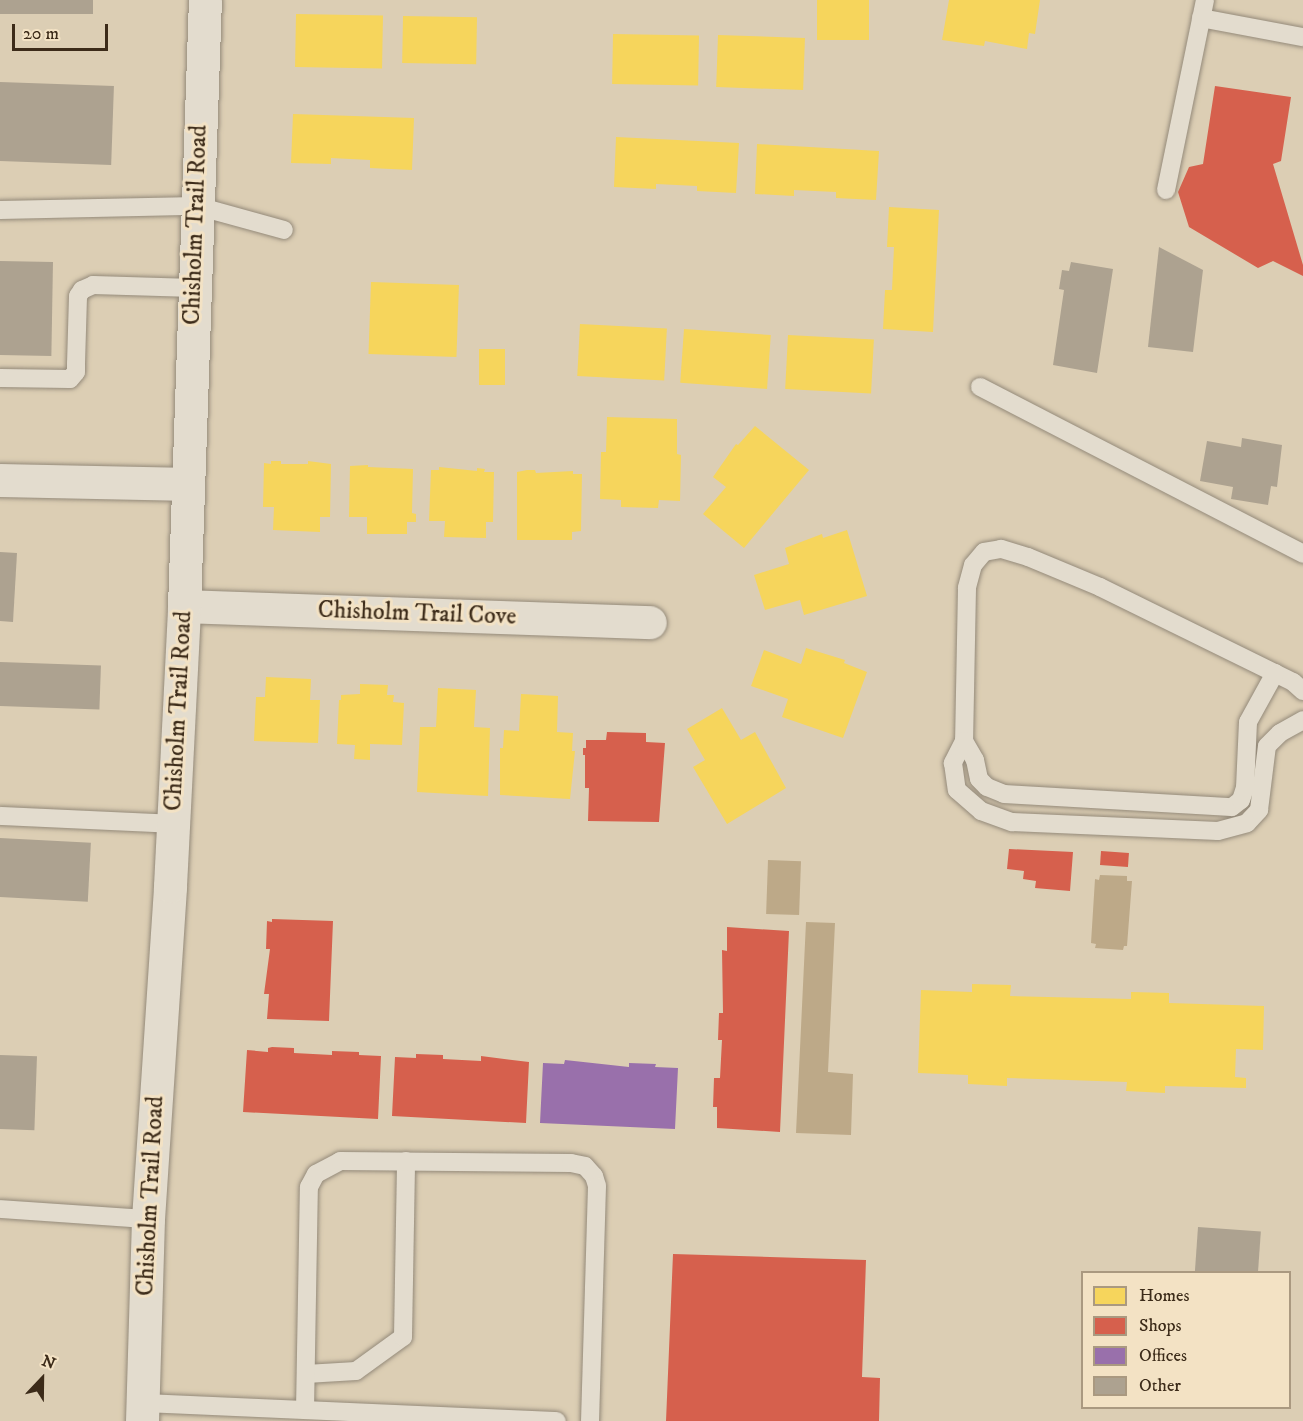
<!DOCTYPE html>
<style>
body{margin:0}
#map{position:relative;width:1303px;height:1421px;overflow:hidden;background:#dcceb4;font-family:"IM FELL DW Pica",serif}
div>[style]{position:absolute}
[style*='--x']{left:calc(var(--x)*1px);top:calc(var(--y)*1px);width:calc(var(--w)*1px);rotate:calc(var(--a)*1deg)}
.water>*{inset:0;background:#bda988;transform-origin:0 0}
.homes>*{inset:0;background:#f6d55c;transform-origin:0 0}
.shops>*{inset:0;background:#d6604d;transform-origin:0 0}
.offices>*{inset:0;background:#9970ab}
.building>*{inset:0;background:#ada290;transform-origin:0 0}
.roads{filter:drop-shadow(0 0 2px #948a7a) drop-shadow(0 0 2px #948a7a)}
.lane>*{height:18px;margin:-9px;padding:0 9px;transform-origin:9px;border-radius:9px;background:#e3dcce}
.street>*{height:33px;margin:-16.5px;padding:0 16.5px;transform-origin:16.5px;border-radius:16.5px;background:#e3dcce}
.secondary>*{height:33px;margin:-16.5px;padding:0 16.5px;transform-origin:16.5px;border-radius:16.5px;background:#e3dcce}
span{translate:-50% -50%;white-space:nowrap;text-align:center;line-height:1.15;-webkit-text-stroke:6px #f3e2c4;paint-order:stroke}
.street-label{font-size:24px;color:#3c2b19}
.legend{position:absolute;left:1081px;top:1271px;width:210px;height:138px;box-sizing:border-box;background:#f3e2c4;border:2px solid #aa9980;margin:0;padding:8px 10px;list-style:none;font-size:18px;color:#3c2b19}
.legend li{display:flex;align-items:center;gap:12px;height:30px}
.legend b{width:30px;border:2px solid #aa9980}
.north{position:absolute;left:12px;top:1349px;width:60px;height:60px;-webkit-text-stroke:4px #f3e2c4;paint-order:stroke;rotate:22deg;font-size:16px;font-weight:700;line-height:24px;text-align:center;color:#3c2b19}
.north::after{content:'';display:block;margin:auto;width:21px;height:27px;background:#3c2b19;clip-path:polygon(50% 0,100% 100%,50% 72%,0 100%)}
.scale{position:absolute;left:12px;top:24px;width:96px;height:27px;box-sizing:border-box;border:3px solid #3c2b19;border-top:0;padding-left:8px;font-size:18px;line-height:21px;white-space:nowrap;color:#3c2b19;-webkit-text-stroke:4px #f3e2c4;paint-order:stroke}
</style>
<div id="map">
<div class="water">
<i style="left:768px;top:860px;width:33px;height:54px;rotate:2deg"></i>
<i style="clip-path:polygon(1100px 875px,1127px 876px,1127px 881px,1132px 881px,1127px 946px,1124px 946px,1123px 950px,1095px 948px,1096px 944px,1091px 943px,1095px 879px,1099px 880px)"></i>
<i style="clip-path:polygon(806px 922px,835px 923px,828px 1072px,853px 1074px,851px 1135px,796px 1133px)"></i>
</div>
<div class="homes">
<i style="left:817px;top:0;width:52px;height:40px"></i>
<i style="clip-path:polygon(949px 0,1040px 0,1035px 34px,1029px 33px,1027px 49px,985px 41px,984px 46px,942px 40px)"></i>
<i style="left:296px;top:14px;width:87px;height:53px;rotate:1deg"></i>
<i style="left:403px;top:16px;width:74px;height:47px;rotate:1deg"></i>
<i style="left:613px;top:34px;width:86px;height:50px;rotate:1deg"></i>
<i style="left:718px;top:35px;width:87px;height:52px;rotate:2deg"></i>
<i style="clip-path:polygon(293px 114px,414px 118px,412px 170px,370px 168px,370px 160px,331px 158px,331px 164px,291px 163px)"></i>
<i style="clip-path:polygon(616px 137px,739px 143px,736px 193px,697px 191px,697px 186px,656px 184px,656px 189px,614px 187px)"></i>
<i style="clip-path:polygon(757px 144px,879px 151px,876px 200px,836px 198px,836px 192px,794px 190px,794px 196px,755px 194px)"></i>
<i style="clip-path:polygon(889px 207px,939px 210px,933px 332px,883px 329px,885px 290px,892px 290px,894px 247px,887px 247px)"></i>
<i style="left:371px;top:282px;width:88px;height:72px;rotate:2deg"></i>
<i style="left:580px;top:324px;width:87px;height:52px;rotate:3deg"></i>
<i style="left:684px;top:329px;width:87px;height:54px;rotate:4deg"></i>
<i style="left:788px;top:335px;width:86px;height:54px;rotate:3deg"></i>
<i style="left:479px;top:349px;width:26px;height:36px"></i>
<i style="clip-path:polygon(607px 417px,677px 419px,677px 454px,681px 455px,680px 501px,659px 500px,658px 508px,621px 507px,621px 500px,600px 499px,601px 452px,606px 452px)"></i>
<i style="clip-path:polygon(755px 426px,809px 470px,744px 548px,703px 514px,726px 487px,713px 477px,736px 444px,738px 445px)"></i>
<i style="clip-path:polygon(271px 461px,281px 461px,281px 464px,308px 464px,308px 461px,331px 464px,330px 517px,320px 517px,320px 532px,273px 530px,274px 507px,263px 507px,264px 463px,271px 464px)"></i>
<i style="clip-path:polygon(368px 465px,368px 467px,413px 469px,412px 513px,416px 514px,416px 522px,407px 522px,407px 534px,367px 534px,367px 517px,349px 517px,350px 466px)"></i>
<i style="clip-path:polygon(439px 467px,477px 471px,477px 468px,485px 469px,484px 472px,494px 472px,493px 522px,486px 522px,486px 538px,444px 537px,445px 521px,429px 521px,431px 470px,439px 470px)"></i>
<i style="clip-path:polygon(527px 470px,535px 470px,536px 473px,573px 471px,573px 474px,582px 474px,581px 531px,572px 532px,572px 540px,517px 540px,517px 472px)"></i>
<i style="clip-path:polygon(847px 530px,867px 596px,804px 615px,800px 600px,765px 610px,754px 575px,789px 564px,785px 548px,822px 534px,823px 538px)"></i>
<i style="clip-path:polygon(806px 648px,845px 660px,844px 663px,867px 672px,843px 738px,782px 717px,788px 699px,751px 686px,764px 650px,801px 664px)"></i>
<i style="clip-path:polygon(266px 677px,311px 679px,310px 700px,320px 700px,318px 743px,254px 741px,256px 697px,265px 697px)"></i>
<i style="clip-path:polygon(360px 684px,388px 685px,387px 695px,394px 695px,393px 702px,404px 703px,402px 745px,370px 744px,370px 760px,354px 759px,355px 745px,337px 744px,339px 700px,341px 700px,341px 695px,360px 694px)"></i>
<i style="clip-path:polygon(438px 688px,476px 690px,474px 727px,490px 728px,488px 796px,417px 792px,420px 727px,436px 727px)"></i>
<i style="clip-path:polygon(521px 694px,558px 696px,557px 732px,573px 733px,572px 751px,575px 751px,570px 799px,500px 795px,500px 748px,503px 748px,504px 730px,519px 731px)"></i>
<i style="clip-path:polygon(722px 708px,741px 740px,755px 732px,786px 788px,727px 824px,693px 767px,705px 760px,687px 729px)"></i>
<i style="clip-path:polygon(972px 984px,1011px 985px,1010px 996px,1131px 999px,1131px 992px,1169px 993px,1169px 1003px,1264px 1006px,1263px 1050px,1236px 1049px,1235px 1077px,1246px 1078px,1246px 1088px,1165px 1086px,1165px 1093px,1126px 1091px,1127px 1082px,1007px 1078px,1007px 1086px,968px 1084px,968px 1075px,918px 1073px,921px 990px,972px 992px)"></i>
</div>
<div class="shops">
<i style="clip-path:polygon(1215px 86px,1291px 97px,1281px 161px,1273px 164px,1303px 265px,1303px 276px,1273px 261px,1258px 268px,1189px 227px,1178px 192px,1189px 167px,1203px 164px)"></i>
<i style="clip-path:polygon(607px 732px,646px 733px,646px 742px,665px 743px,659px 822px,588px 821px,589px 788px,585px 788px,585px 755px,583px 755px,583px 748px,586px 748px,586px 740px,606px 740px)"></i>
<i style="clip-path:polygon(1009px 849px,1073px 852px,1070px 891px,1035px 888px,1036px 881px,1023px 879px,1024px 871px,1007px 869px)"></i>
<i style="left:1101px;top:851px;width:28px;height:14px;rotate:4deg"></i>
<i style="clip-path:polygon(272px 919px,333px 921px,329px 1021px,267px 1019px,269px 994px,264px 994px,270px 949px,266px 949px,267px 921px,272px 922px)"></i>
<i style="clip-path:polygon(727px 927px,789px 931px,780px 1132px,717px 1128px,717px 1107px,713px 1107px,714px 1078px,720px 1078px,722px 1040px,718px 1040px,719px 1013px,723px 1013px,722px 950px,727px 951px)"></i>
<i style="clip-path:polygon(272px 1047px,294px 1048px,294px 1053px,332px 1055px,332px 1051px,359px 1052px,359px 1055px,381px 1056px,378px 1119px,243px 1112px,247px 1050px,268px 1052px,268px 1048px)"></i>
<i style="clip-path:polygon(416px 1054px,443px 1055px,443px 1059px,481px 1061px,481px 1056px,529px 1062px,526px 1123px,392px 1116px,395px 1057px,416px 1058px)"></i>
<i style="clip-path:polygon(673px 1254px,866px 1260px,862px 1377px,880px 1378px,879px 1421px,666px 1421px)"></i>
</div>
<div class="offices">
<i style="clip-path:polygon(565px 1060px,629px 1067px,629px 1063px,656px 1064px,655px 1067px,678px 1068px,675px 1129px,540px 1123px,543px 1063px,564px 1064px)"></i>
</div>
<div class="building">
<i style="left:0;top:0;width:93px;height:14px"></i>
<i style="left:0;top:82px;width:114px;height:79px;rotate:2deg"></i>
<i style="clip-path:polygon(1159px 247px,1203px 270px,1193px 352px,1148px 347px)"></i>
<i style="left:0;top:261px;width:53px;height:94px;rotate:1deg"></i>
<i style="clip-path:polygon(1071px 262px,1113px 269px,1097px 373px,1053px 365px,1064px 290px,1059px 289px,1062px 270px,1069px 271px)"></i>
<i style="clip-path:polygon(1242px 438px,1282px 445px,1277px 487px,1271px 486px,1268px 505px,1231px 499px,1233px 487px,1200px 481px,1207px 441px,1241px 447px)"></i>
<i style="clip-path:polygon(0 552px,17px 553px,13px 622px,0 621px)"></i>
<i style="left:0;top:662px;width:101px;height:44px;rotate:2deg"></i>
<i style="left:0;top:838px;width:91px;height:59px;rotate:3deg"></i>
<i style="left:0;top:1055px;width:37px;height:74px;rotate:2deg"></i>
<i style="left:1198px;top:1227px;width:63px;height:45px;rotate:4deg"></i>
</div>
<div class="roads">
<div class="lane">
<i style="--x:1201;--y:18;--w:104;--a:10.6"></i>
<i style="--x:1166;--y:190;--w:194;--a:-78.4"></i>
<i style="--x:0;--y:210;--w:197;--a:-1.2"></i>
<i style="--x:197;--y:206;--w:90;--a:15.4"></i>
<i style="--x:0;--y:378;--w:70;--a:0.8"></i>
<i style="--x:70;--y:379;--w:9;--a:-49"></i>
<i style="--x:76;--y:372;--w:8;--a:-90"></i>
<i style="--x:76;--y:364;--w:68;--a:-88.3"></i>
<i style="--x:78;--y:296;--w:7;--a:-56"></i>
<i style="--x:82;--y:290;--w:12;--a:-24"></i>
<i style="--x:93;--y:285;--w:101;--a:1.7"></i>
<i style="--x:980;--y:387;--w:364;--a:27.3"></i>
<i style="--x:1303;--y:691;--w:13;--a:-138"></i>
<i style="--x:1293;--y:682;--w:215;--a:-153.8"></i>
<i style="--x:1100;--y:587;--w:78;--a:-157.4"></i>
<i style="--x:1028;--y:557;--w:28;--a:-163"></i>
<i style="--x:1001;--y:549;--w:17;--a:170"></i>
<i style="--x:984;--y:552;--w:17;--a:130"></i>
<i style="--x:973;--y:565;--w:24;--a:105"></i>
<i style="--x:967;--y:588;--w:153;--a:91.1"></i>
<i style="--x:964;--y:741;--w:25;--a:117"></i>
<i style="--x:953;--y:763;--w:27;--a:82"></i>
<i style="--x:957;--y:790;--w:32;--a:41"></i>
<i style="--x:981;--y:811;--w:33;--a:20"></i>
<i style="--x:1012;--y:822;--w:206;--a:2.5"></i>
<i style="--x:1218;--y:831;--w:30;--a:-15"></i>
<i style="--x:1247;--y:823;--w:18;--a:-47"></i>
<i style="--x:1259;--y:810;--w:64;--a:-82.9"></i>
<i style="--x:1267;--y:746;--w:18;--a:-45"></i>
<i style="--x:1280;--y:733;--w:26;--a:-29"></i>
<i style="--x:964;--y:741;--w:22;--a:60"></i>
<i style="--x:975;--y:760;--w:19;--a:78"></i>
<i style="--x:979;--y:779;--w:11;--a:45"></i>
<i style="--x:987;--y:787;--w:18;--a:22"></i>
<i style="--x:1004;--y:794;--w:228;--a:3.3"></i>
<i style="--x:1232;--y:807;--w:11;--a:-38"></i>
<i style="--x:1241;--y:800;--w:13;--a:-72"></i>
<i style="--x:1245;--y:788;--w:66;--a:-87.4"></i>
<i style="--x:1248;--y:722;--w:56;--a:-61.1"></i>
<i style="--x:0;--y:816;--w:173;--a:2.6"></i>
<i style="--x:0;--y:1209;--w:148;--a:3.9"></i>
<i style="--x:306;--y:1374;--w:50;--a:-3.4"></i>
<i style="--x:356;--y:1371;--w:58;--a:-35.9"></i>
<i style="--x:403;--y:1337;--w:176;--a:-89"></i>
<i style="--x:142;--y:1403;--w:415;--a:2.5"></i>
<i style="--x:305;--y:1410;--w:223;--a:-89"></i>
<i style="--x:309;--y:1187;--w:15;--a:-62"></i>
<i style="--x:316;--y:1174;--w:27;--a:-28"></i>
<i style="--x:340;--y:1161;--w:231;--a:0.5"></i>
<i style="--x:571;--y:1163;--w:14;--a:12"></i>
<i style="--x:585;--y:1166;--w:13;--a:48"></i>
<i style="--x:594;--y:1176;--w:10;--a:73"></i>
<i style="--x:597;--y:1186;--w:235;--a:91.7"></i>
</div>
<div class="street">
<i style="--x:0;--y:480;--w:187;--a:1.2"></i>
<i style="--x:184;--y:606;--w:466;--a:2"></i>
</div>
<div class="secondary">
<i style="--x:142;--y:1421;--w:202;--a:-88.3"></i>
<i style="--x:148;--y:1219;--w:334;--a:-86.2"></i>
<i style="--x:170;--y:886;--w:280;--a:-87.1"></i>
<i style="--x:184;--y:606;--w:606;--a:-88.02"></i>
</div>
</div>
<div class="street-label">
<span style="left:196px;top:225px;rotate:-88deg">Chisholm Trail Road</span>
<span style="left:417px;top:614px;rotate:2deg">Chisholm Trail Cove</span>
<span style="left:179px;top:711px;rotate:-87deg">Chisholm Trail Road</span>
<span style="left:151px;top:1196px;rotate:-87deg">Chisholm Trail Road</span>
</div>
<ul class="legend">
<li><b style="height:16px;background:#f6d55c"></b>Homes</li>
<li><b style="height:16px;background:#d6604d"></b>Shops</li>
<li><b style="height:16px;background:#9970ab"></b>Offices</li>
<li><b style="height:16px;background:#ada290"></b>Other</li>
</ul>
<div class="north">N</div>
<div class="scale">20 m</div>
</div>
